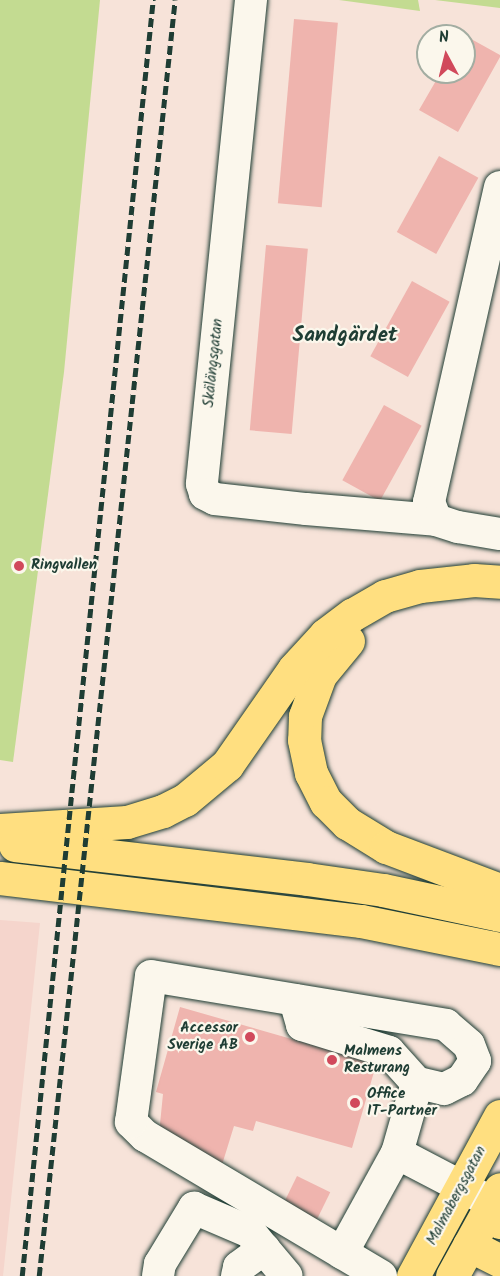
<!DOCTYPE html>
<meta charset="utf-8">
<style>
body{margin:0}
#map{position:relative;width:500px;height:1276px;overflow:hidden;background:#f7e3d9;font-family:Kalam,sans-serif}
div>[style]{position:absolute}
[style*='--x']{left:calc(var(--x)*1px);top:calc(var(--y)*1px);width:calc(var(--w)*1px);rotate:calc(var(--a)*1deg)}
.built>*{inset:0;background:#f5d5cc}
.green>*{inset:0;background:#c3db91}
.building>*{inset:0;background:#efb4ae;transform-origin:0 0}
.roads{filter:drop-shadow(0 0 2px #1f3d34) drop-shadow(0 0 2px #1f3d34)}
.minor>*{height:32px;margin:-16px;padding:0 16px;transform-origin:16px;border-radius:16px;background:#fbf7ec}
.major>*{height:33px;margin:-16.5px;padding:0 16.5px;transform-origin:16.5px;border-radius:16.5px;background:#ffdf80}
.highway>*{height:33px;margin:-16.5px;padding:0 16.5px;transform-origin:16.5px;border-radius:16.5px;background:#ffdf80}
.rail>*{height:4.5px;margin-top:-2.25px;transform-origin:0;background:repeating-linear-gradient(90deg,#1f3d34 0 9px,transparent 0 13.5px)}
.dots>*{width:16px;height:16px;translate:-50% -50%;box-sizing:border-box;border:3px solid #fbf7ec;border-radius:50%}
span{translate:-50% -50%;white-space:nowrap;text-align:center;line-height:1.15;-webkit-text-stroke:4.5px #fbf7ec;paint-order:stroke}
.street-label{font-size:15px;color:#1f3d34}
.poi-label{font-size:15px;color:#1f3d34;font-weight:700}
.left{translate:0 -50%;text-align:left}
.right{translate:-100% -50%;text-align:right}
.district-label{font-size:21px;color:#1f3d34;font-weight:700}
.north{position:absolute;left:416px;top:24px;width:60px;height:60px;box-sizing:border-box;background:#fbf7ec;border:2px solid #a3ada2;border-radius:50%;rotate:353deg;font-size:16px;font-weight:700;line-height:24px;text-align:center;color:#1f3d34}
.north::after{content:'';display:block;margin:auto;width:21px;height:27px;background:#d1495b;clip-path:polygon(50% 0,100% 100%,50% 72%,0 100%)}
</style>
<div id="map">
<div class="built">
<i style="clip-path:polygon(0 920px,40px 923px,3px 1276px,0 1276px)"></i>
</div>
<div class="green">
<i style="clip-path:polygon(0 0,100px 0,64px 372px,13px 762px,0 760px)"></i>
<i style="clip-path:polygon(339px 0,418px 0,420px 11px)"></i>
<i style="clip-path:polygon(435px 0,500px 0,500px 8px)"></i>
</div>
<div class="building">
<i style="left:294px;top:19px;width:44px;height:185px;rotate:5deg"></i>
<i style="clip-path:polygon(464px 35px,500px 55px,500px 57px,458px 132px,419px 110px,441px 72px,464px 72px)"></i>
<i style="left:439px;top:156px;width:45px;height:87px;rotate:29deg"></i>
<i style="left:266px;top:245px;width:42px;height:186px;rotate:5deg"></i>
<i style="left:412px;top:281px;width:43px;height:86px;rotate:29deg"></i>
<i style="left:384px;top:405px;width:43px;height:86px;rotate:29deg"></i>
<i style="clip-path:polygon(180px 1007px,337px 1052px,378px 1058px,352px 1148px,256px 1121px,253px 1131px,234px 1126px,221px 1168px,159px 1134px,163px 1094px,156px 1092px)"></i>
<i style="left:297px;top:1176px;width:37px;height:31px;rotate:26deg"></i>
</div>
<div class="roads">
<div class="minor">
<i style="--x:251;--y:0;--w:486;--a:95.8"></i>
<i style="--x:202;--y:484;--w:10;--a:73"></i>
<i style="--x:205;--y:494;--w:11;--a:27"></i>
<i style="--x:215;--y:499;--w:92;--a:6.3"></i>
<i style="--x:306;--y:509;--w:130;--a:4.8"></i>
<i style="--x:500;--y:187;--w:323;--a:102.7"></i>
<i style="--x:429;--y:502;--w:19;--a:69"></i>
<i style="--x:436;--y:520;--w:23;--a:18"></i>
<i style="--x:458;--y:527;--w:43;--a:9.5"></i>
<i style="--x:295;--y:1000;--w:26;--a:74"></i>
<i style="--x:302;--y:1025;--w:91;--a:17.2"></i>
<i style="--x:389;--y:1052;--w:42;--a:47.9"></i>
<i style="--x:342;--y:1253;--w:114;--a:-61.2"></i>
<i style="--x:158;--y:1276;--w:12;--a:-81"></i>
<i style="--x:160;--y:1264;--w:66;--a:-58.7"></i>
<i style="--x:194;--y:1208;--w:61;--a:23.2"></i>
<i style="--x:250;--y:1232;--w:22;--a:51"></i>
<i style="--x:237;--y:1276;--w:9;--a:-77"></i>
<i style="--x:239;--y:1267;--w:31;--a:-36"></i>
<i style="--x:264;--y:1249;--w:35;--a:50"></i>
<i style="--x:381;--y:1276;--w:274;--a:-149.3"></i>
<i style="--x:145;--y:1136;--w:20;--a:-135"></i>
<i style="--x:131;--y:1122;--w:147;--a:-82.2"></i>
<i style="--x:151;--y:976;--w:299;--a:9.4"></i>
<i style="--x:446;--y:1025;--w:30;--a:41"></i>
<i style="--x:469;--y:1045;--w:17;--a:69"></i>
<i style="--x:475;--y:1061;--w:23;--a:124"></i>
<i style="--x:462;--y:1080;--w:20;--a:153"></i>
<i style="--x:444;--y:1089;--w:28;--a:-167"></i>
<i style="--x:417;--y:1083;--w:73;--a:105.9"></i>
<i style="--x:397;--y:1153;--w:99;--a:27.6"></i>
</div>
<div class="major">
<i style="--x:413;--y:1276;--w:182;--a:-61.5"></i>
<i style="--x:452;--y:1276;--w:99;--a:-61.1"></i>
</div>
<div class="highway">
<i style="--x:348;--y:641;--w:44;--a:129.5"></i>
<i style="--x:320;--y:675;--w:44;--a:110.1"></i>
<i style="--x:305;--y:716;--w:24;--a:92"></i>
<i style="--x:304;--y:740;--w:34;--a:78"></i>
<i style="--x:311;--y:773;--w:33;--a:63"></i>
<i style="--x:326;--y:802;--w:30;--a:45"></i>
<i style="--x:347;--y:823;--w:46;--a:31.6"></i>
<i style="--x:386;--y:847;--w:122;--a:20.7"></i>
<i style="--x:0;--y:830;--w:127;--a:-3.6"></i>
<i style="--x:127;--y:822;--w:38;--a:-17"></i>
<i style="--x:163;--y:811;--w:25;--a:-27"></i>
<i style="--x:185;--y:800;--w:55;--a:-39.8"></i>
<i style="--x:227;--y:765;--w:117;--a:-55.1"></i>
<i style="--x:294;--y:669;--w:46;--a:-47.6"></i>
<i style="--x:325;--y:635;--w:34;--a:-37"></i>
<i style="--x:352;--y:615;--w:38;--a:-30"></i>
<i style="--x:385;--y:596;--w:36;--a:-16"></i>
<i style="--x:420;--y:586;--w:54;--a:-6.3"></i>
<i style="--x:474;--y:580;--w:26;--a:4"></i>
<i style="--x:15;--y:845;--w:294;--a:6.6"></i>
<i style="--x:307;--y:879;--w:77;--a:8.2"></i>
<i style="--x:383;--y:890;--w:120;--a:12.1"></i>
<i style="--x:0;--y:878;--w:364;--a:6.8"></i>
<i style="--x:361;--y:921;--w:142;--a:11.4"></i>
<i style="--x:487;--y:1214;--w:15;--a:32"></i>
<i style="--x:469;--y:1245;--w:35;--a:27"></i>
</div>
</div>
<div class="rail">
<i style="--x:22;--y:1276;--w:1283;--a:-84.14"></i>
<i style="--x:39;--y:1276;--w:1283;--a:-83.92"></i>
</div>
<div class="dots">
<i style="left:19px;top:566px;background:#d1495b"></i>
<i style="left:250px;top:1037px;background:#d1495b"></i>
<i style="left:332px;top:1060px;background:#d1495b"></i>
<i style="left:355px;top:1103px;background:#d1495b"></i>
</div>
<div class="street-label">
<span style="left:214px;top:363px;rotate:-84deg">Skälängsgatan</span>
<span style="left:457px;top:1196px;rotate:-62deg">Malmabergsgatan</span>
</div>
<div class="poi-label">
<span class="left" style="left:31px;top:566px">Ringvallen</span>
<span class="right" style="left:238px;top:1037px">Accessor<br>Sverige AB</span>
<span class="left" style="left:344px;top:1060px">Malmens<br>Resturang</span>
<span class="left" style="left:367px;top:1103px">Office<br>IT-Partner</span>
</div>
<div class="district-label">
<span style="left:345px;top:336px">Sandgärdet</span>
</div>
<div class="north">N</div>
</div>
